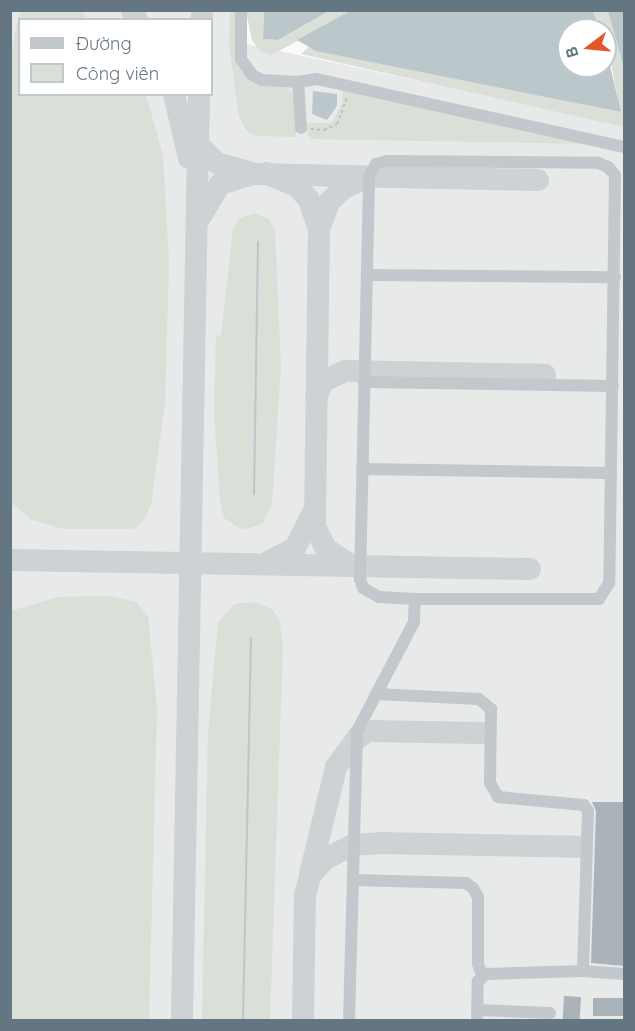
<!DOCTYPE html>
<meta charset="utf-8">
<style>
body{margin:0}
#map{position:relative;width:635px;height:1031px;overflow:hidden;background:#fafaf8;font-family:Quicksand,sans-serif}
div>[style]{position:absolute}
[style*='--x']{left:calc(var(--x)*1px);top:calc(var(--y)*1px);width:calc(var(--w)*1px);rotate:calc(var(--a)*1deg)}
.built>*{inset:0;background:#e8e9e9}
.green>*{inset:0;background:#dadfd7}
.water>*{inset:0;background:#bbc7cb}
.stream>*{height:2px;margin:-1px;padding:0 1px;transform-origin:1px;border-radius:1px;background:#bbc7cb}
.taxiway>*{height:22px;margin:-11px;padding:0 11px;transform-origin:11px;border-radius:11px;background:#ced2d4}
.building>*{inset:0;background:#aab3b9;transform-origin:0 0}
.path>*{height:1.5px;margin-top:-0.75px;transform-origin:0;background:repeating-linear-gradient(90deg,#bbbfc2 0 3px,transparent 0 6px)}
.minor>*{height:12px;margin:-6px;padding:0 6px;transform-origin:6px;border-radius:6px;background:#c3c8cc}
span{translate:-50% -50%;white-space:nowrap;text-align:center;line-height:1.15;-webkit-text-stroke:6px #fff;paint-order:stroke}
.frame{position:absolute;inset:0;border:12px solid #657683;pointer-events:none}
.legend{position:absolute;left:18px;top:18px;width:195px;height:78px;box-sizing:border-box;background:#fff;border:2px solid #c1c8cd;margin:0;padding:8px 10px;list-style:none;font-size:18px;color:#657683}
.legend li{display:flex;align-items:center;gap:12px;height:30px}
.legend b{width:30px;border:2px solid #c1c8cd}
.north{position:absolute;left:557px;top:18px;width:60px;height:60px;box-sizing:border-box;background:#fff;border:2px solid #c1c8cd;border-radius:50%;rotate:254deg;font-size:16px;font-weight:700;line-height:24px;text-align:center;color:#657683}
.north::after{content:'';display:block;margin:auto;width:21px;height:27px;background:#e4572e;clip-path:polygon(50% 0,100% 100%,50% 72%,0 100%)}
</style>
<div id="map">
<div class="built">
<i style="clip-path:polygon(evenodd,10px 11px,247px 11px,247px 44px,624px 125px,624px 1020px,11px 1020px,10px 11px,20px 20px,212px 20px,212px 94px,20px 94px,20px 20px)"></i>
</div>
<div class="green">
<i style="clip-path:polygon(22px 11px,81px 11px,88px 19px,20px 20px,20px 94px,146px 95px,163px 155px,169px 263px,165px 402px,151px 505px,143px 521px,133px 529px,64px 529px,32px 520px,11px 502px,12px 49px,18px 18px)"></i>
<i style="clip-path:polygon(230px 11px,236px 11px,243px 72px,289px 89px,295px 98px,296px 137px,256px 136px,246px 130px,239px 117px,229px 45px)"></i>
<i style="clip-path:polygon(246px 11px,264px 11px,263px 39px,278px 40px,329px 11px,350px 11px,272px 55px,260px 51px,252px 40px)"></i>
<i style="clip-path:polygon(593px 11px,608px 11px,624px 68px,624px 127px,301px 54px,309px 47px,620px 112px,605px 30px,600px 30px)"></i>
<i style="clip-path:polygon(342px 87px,595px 144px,310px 139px,303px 123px,332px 123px,343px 101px)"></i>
<i style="clip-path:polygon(256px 213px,269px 219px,275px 230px,281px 366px,272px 505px,262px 524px,243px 530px,224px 518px,220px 499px,214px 412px,216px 335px,221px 336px,233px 230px,239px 218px)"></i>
<i style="clip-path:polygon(109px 596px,136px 602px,148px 616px,157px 707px,149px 1020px,11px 1020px,11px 611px,58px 597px)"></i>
<i style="clip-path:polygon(255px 602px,272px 609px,279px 619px,283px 645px,270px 1020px,202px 1020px,208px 732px,218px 623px,234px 604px)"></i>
</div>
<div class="water">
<i style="clip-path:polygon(264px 11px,264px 10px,329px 11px,278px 40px,263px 39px)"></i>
<i style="clip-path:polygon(350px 11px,593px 11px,600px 30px,569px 30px,569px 66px,605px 66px,605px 45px,621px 112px,316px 51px,297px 40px)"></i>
<i style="clip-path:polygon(608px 11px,624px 11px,624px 77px,624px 68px)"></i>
<i style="clip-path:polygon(313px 91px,337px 94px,337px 106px,327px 120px,312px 114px)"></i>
</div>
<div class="stream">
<i style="--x:254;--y:494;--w:252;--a:-89.1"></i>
<i style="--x:243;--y:1020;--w:382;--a:-88.8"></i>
</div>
<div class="taxiway">
<i style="--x:132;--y:10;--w:11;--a:63"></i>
<i style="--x:202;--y:20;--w:10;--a:-90"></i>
<i style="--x:174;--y:94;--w:66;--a:76.8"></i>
<i style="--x:193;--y:140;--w:33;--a:44"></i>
<i style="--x:217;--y:163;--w:35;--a:16"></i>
<i style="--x:266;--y:173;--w:34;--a:23"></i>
<i style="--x:297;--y:186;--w:18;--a:49"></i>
<i style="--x:309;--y:200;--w:31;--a:71"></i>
<i style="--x:319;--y:229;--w:298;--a:90.8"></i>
<i style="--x:315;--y:527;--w:25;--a:63"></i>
<i style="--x:326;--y:549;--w:27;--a:33"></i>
<i style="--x:198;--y:221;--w:43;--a:-59.3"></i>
<i style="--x:220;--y:184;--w:34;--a:-17"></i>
<i style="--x:252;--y:174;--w:286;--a:1.2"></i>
<i style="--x:319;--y:229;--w:30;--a:-69"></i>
<i style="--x:330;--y:201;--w:19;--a:-43"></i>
<i style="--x:344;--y:188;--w:23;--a:-25"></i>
<i style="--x:316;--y:398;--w:18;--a:-68"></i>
<i style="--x:323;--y:381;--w:24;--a:-24"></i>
<i style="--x:345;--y:371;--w:200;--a:1.1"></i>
<i style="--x:10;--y:560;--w:520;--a:0.99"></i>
<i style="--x:268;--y:562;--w:30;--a:-27"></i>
<i style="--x:295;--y:548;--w:39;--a:-63"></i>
<i style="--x:310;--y:874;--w:110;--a:-76.3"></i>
<i style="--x:336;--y:767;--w:36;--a:-54"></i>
<i style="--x:357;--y:738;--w:13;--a:-32"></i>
<i style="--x:368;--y:731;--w:113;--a:1"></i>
<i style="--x:182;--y:1020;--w:926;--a:-88.95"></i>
<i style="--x:303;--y:1020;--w:125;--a:-89.1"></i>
<i style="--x:305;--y:895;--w:20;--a:-75"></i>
<i style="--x:310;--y:876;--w:23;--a:-49"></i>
<i style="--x:325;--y:859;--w:31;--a:-27"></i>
<i style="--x:353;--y:845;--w:27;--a:-4"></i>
<i style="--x:380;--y:843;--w:201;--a:1.1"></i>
</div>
<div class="building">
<i style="clip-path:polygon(592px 802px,624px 802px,624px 966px,591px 963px,596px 811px)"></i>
<i style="left:564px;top:996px;width:17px;height:24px;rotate:3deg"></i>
<i style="left:593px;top:998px;width:31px;height:18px"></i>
</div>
<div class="path">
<i style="--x:311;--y:129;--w:13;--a:4"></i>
<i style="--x:324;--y:130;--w:14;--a:-25"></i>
<i style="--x:337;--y:124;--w:30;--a:-70"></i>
</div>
<div class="minor">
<i style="--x:241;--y:10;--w:49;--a:90"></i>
<i style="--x:241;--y:59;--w:19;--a:55"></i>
<i style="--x:252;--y:75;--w:11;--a:27"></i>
<i style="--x:262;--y:80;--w:36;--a:3"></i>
<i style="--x:298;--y:82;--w:19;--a:-9"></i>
<i style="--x:317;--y:79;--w:314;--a:12.5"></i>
<i style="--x:298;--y:82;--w:46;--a:86.3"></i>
<i style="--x:387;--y:161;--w:211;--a:0.5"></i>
<i style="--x:598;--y:163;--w:11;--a:22"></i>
<i style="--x:608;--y:167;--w:11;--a:49"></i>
<i style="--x:615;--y:175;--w:408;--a:90.8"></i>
<i style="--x:609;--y:583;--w:19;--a:122"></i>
<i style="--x:599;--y:599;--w:184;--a:180"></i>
<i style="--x:415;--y:599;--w:36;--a:-177"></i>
<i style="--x:379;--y:597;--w:18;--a:-151"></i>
<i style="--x:363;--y:588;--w:9;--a:-108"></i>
<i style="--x:360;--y:579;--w:402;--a:-88.7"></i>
<i style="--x:369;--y:177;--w:15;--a:-62"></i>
<i style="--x:376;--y:164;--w:11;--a:-15"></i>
<i style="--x:367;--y:275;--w:248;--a:0.5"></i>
<i style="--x:364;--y:382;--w:249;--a:0.9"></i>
<i style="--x:362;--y:469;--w:249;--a:0.9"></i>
<i style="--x:376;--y:694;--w:103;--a:2.8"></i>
<i style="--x:479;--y:699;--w:16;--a:40"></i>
<i style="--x:491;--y:709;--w:74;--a:90.8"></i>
<i style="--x:490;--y:783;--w:16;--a:60"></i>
<i style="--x:498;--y:797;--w:86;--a:5.3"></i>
<i style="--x:584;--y:805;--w:7;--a:56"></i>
<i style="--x:588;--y:811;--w:160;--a:91.8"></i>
<i style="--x:353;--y:880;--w:113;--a:1.5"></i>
<i style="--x:466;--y:883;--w:9;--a:36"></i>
<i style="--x:473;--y:888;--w:10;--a:61"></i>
<i style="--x:478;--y:897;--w:67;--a:90"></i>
<i style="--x:478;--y:964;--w:12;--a:70"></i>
<i style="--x:478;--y:1010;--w:72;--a:2.4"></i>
<i style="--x:349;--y:1020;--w:289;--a:-88.4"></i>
<i style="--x:357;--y:731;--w:123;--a:-62.4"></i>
<i style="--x:414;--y:622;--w:23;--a:-88"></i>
<i style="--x:477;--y:1020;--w:39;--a:-89"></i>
<i style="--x:478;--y:981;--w:11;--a:-41"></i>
<i style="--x:486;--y:974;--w:97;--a:-1.8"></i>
<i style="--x:583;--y:971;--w:41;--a:4.2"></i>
</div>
<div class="frame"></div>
<ul class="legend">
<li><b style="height:8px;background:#c3c8cc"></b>Đường</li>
<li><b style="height:16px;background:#dadfd7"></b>Công viên</li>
</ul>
<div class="north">B</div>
</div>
